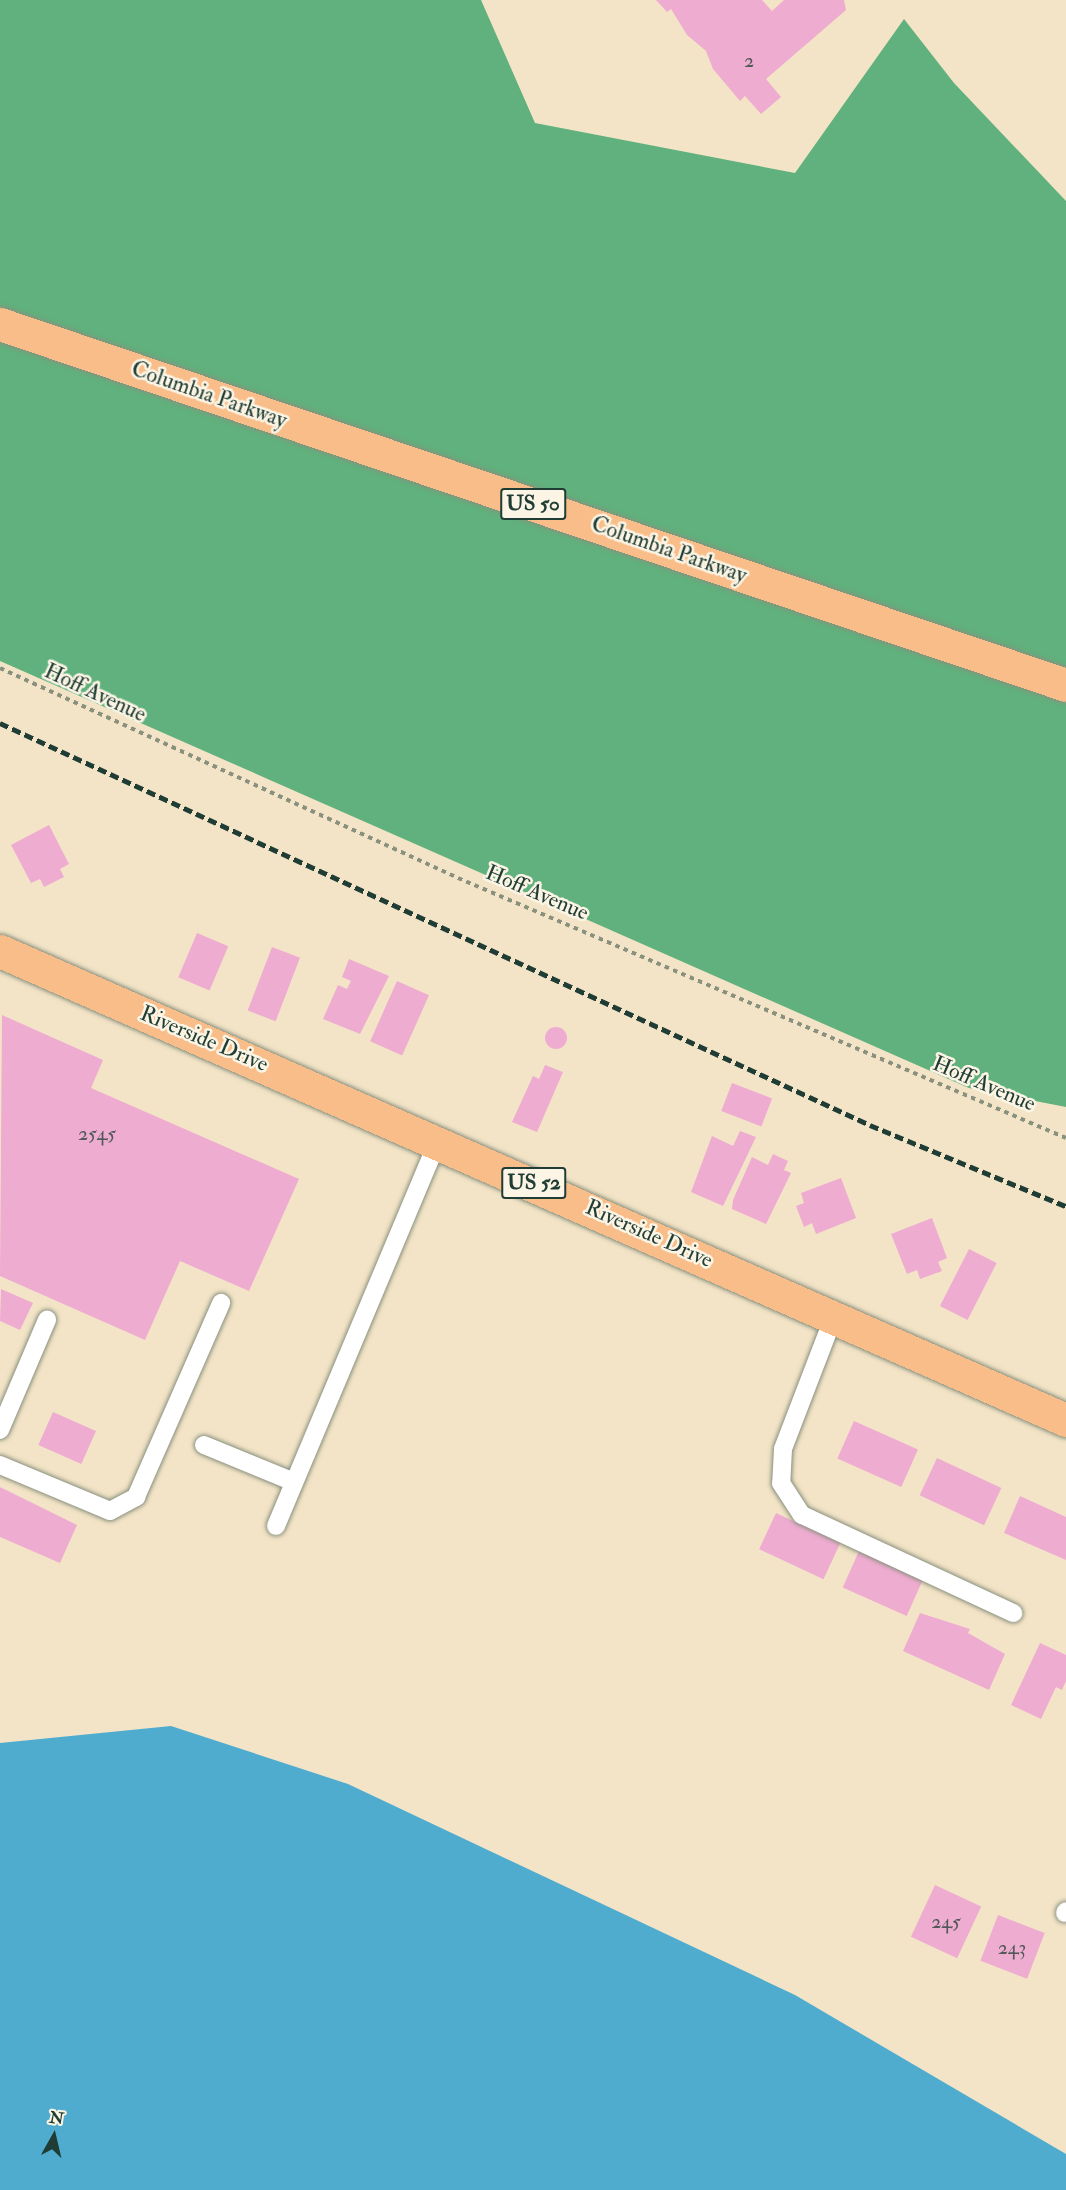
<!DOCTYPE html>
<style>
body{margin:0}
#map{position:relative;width:1066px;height:2190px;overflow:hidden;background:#f3e4c7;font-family:"IM FELL Double Pica",serif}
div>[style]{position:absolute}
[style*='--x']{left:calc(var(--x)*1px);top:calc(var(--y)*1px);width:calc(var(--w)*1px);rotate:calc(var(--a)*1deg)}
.forest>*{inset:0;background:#60b17d}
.water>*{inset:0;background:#4facce}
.building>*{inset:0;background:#eeacd1;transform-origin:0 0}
.round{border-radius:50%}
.path>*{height:4px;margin-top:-2px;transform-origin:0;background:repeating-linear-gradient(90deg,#89907e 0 4.5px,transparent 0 9px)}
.roads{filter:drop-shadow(0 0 2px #89907e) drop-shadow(0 0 2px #89907e)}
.lane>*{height:18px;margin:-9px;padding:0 9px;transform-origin:9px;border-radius:9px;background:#fff}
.primary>*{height:33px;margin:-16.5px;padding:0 16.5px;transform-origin:16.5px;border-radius:16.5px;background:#f8bd89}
.highway>*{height:33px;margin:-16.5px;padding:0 16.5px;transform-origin:16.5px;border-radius:16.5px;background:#f8bd89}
.rail>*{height:4.5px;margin-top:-2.25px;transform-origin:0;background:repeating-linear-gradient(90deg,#1f3d34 0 9px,transparent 0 13.5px)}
span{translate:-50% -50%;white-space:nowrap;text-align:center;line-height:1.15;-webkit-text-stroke:5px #fcf5e5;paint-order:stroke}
.number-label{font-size:20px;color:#53595b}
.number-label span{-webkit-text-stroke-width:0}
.shield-label span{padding:2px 4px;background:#fcf5e5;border:2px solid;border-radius:4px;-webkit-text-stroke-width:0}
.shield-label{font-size:21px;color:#1f3d34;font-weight:700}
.street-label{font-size:22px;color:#1f3d34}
.north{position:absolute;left:24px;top:2106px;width:60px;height:60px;-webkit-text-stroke:4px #fcf5e5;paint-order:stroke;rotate:8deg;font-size:16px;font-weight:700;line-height:24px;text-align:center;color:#1f3d34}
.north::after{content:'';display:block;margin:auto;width:21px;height:27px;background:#1f3d34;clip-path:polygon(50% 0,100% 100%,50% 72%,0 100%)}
</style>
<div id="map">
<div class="forest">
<i style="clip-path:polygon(0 0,481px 0,535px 123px,795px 173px,904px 19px,954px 83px,1066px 201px,1066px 1107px,969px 1088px,0 661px)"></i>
</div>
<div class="water">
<i style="clip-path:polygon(171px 1726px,348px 1784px,795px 1995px,1066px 2154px,1066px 2190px,0 2190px,0 1743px)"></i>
</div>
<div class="building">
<i style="clip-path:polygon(656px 0,762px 0,772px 11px,784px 0,844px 0,846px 10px,766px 79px,781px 97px,761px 114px,745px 96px,740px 101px,713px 69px,706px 51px,687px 35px,671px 9px,667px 12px)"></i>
<i style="clip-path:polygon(49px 825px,69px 864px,60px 869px,64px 877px,44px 887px,40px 879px,31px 883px,11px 845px)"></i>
<i style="left:197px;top:933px;width:34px;height:48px;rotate:23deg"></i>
<i style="left:272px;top:947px;width:30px;height:68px;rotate:21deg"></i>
<i style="clip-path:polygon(349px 959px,389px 976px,360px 1034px,323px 1019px,338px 985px,347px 989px,351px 981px,342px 977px)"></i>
<i style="left:397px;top:981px;width:35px;height:66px;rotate:24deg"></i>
<i style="clip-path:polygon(2px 1015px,103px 1060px,91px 1088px,299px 1179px,249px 1291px,180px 1261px,145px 1340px,0 1276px)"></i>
<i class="round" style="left:545px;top:1027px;width:22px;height:22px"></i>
<i style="clip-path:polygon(545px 1065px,563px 1072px,537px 1132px,512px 1122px,533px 1076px,539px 1079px)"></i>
<i style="left:732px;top:1083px;width:43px;height:30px;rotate:21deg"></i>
<i style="clip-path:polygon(740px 1131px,756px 1137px,723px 1206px,691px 1192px,712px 1136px,733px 1146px)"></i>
<i style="clip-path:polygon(773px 1154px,788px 1161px,784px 1170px,791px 1173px,766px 1224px,732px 1209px,733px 1200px,752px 1157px,768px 1165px)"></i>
<i style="clip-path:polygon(841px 1178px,856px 1218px,816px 1234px,812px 1223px,804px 1227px,796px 1206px,804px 1203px,801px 1193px)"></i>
<i style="clip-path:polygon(932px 1218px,947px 1258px,938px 1262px,942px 1271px,920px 1279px,917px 1270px,907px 1274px,891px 1234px)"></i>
<i style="left:969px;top:1249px;width:31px;height:64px;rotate:27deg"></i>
<i style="clip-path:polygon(1px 1289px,33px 1303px,20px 1330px,0 1321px)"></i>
<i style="left:53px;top:1412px;width:47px;height:36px;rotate:24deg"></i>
<i style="left:854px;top:1421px;width:70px;height:41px;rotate:24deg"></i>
<i style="left:937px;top:1458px;width:71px;height:41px;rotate:25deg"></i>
<i style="clip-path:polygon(0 1487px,77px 1525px,60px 1563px,0 1537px)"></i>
<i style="clip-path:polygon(1020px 1496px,1066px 1517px,1066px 1560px,1004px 1533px)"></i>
<i style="left:776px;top:1513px;width:71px;height:40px;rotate:25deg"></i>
<i style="left:859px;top:1551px;width:70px;height:40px;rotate:24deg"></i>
<i style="clip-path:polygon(920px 1613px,970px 1629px,968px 1633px,1005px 1654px,989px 1690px,903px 1651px)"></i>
<i style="clip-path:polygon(1040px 1643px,1066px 1655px,1066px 1681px,1062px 1690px,1056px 1687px,1041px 1719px,1011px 1705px)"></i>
<i style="left:935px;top:1885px;width:51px;height:57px;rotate:25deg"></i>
<i style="left:998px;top:1915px;width:50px;height:49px;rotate:21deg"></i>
</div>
<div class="path">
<i style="--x:0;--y:668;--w:504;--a:24.63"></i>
<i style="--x:458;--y:878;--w:661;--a:23.15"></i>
</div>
<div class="roads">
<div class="lane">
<i style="--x:834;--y:1316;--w:142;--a:111"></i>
<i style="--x:783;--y:1449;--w:34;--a:93"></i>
<i style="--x:781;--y:1483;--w:38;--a:57"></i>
<i style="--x:802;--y:1515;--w:233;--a:24.9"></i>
<i style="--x:0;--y:1430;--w:120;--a:-66.9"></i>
<i style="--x:204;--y:1445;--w:97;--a:22.3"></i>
<i style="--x:0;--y:1465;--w:119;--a:22.7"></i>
<i style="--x:110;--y:1511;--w:30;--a:-28"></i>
<i style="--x:136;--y:1497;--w:212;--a:-66.3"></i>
<i style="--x:276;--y:1526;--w:418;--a:-67.2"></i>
<i style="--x:1065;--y:1913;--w:2;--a:-63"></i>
</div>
<div class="primary">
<i style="--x:0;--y:951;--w:1165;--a:23.75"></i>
</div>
<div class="highway">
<i style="--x:0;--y:324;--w:1125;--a:18.71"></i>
</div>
</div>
<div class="rail">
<i style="--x:0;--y:723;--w:958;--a:24.8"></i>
<i style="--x:870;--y:1125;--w:212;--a:22.5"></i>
</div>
<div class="number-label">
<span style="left:749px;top:60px">2</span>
<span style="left:97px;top:1133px">2545</span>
<span style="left:946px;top:1921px">245</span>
<span style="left:1012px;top:1947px">243</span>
</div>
<div class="shield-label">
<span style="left:533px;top:504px">US 50</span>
<span style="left:534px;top:1183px">US 52</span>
</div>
<div class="street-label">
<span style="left:209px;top:395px;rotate:19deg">Columbia Parkway</span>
<span style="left:669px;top:550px;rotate:19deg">Columbia Parkway</span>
<span style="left:95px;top:693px;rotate:25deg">Hoff Avenue</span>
<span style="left:537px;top:893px;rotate:23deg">Hoff Avenue</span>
<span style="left:204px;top:1039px;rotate:23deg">Riverside Drive</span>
<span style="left:984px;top:1084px;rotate:23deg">Hoff Avenue</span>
<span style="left:649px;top:1234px;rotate:24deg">Riverside Drive</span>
</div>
<div class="north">N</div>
</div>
